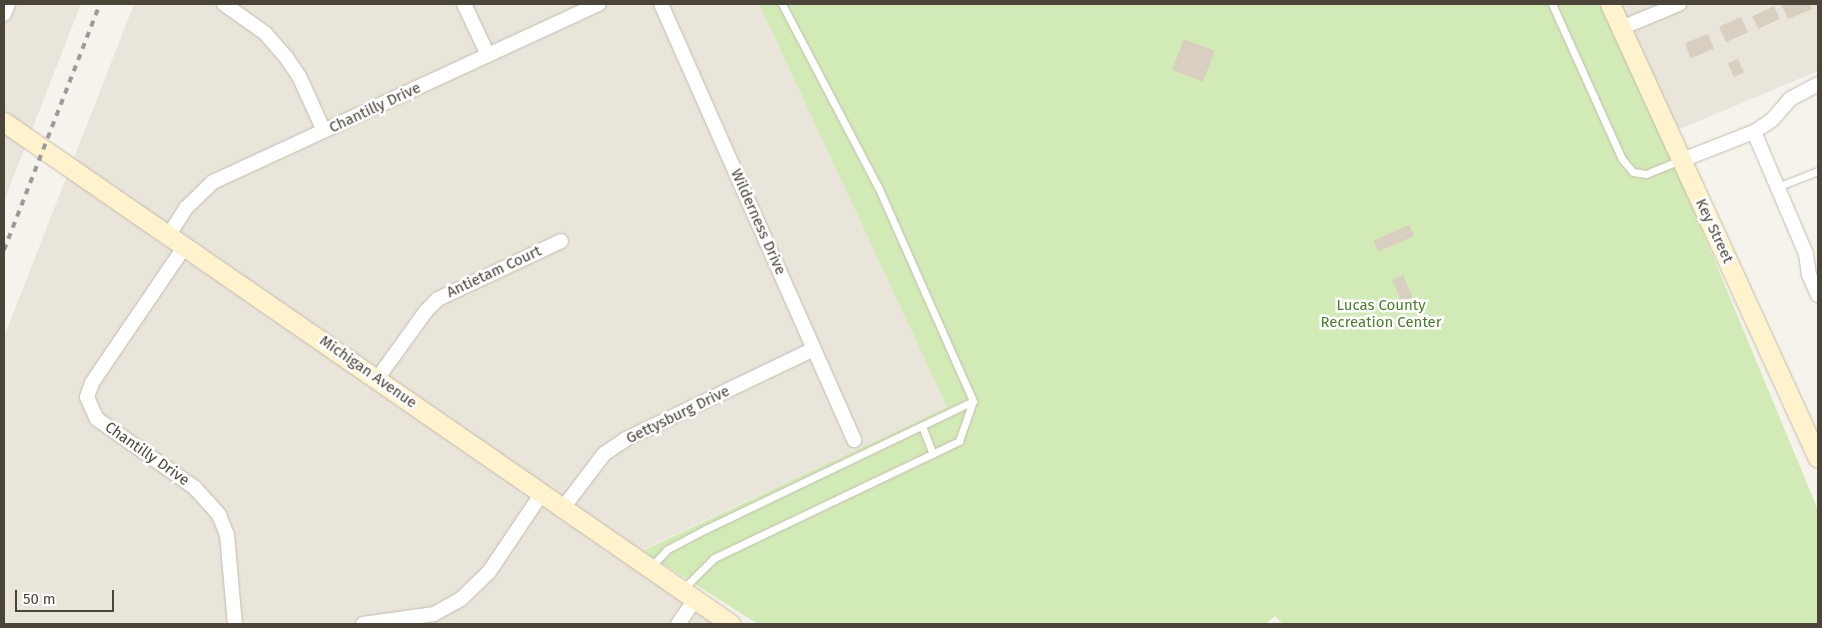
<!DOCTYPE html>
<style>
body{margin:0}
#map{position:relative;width:1822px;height:628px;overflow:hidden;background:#f6f3ec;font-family:"Fira Sans",sans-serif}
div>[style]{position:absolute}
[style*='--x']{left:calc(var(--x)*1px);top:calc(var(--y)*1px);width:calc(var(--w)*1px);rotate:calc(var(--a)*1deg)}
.residential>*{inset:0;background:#eae5da}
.green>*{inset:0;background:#d2eab5}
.building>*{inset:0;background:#d8cfc1;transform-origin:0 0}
.roads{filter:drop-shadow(0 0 1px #c2bbae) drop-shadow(0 0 1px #c2bbae)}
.lane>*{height:7px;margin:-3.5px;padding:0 3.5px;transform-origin:3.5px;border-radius:3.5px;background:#fff}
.street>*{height:14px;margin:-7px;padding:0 7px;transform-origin:7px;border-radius:7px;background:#fff}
.secondary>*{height:19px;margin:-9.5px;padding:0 9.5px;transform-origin:9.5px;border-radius:9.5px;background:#fff3cd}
.rail>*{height:4px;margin-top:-2px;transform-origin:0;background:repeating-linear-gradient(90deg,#9a9a9a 0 6px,transparent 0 12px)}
span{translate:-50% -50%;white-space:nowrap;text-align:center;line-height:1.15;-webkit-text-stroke:5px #fff;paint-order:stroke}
.street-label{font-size:15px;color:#4b4439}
.park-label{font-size:15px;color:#4a7f2a}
.frame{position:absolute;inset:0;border:5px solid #4b4439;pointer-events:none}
.scale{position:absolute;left:15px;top:590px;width:99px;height:22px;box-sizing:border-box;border:2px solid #4b4439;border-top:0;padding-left:6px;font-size:15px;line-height:18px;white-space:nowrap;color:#4b4439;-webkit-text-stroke:4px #fff;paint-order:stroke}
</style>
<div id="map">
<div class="residential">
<i style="clip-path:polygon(4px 4px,81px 4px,4px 201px)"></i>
<i style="clip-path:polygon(134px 4px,759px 4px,947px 407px,642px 550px,735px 624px,4px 624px,4px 337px)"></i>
<i style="clip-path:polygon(1602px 4px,1818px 4px,1818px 71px,1663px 136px)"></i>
</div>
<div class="green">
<i style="clip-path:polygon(759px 4px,1602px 4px,1663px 136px,1818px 510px,1818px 624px,1283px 624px,1275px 616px,1265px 624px,758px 624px,642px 551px,947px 407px)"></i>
</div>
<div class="building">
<i style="clip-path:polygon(1781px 4px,1810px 4px,1812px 9px,1788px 19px)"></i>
<i style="left:1774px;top:6px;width:14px;height:24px;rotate:65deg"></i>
<i style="left:1741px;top:17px;width:17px;height:24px;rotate:66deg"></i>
<i style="left:1708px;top:34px;width:16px;height:25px;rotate:68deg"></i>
<i style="left:1184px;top:39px;width:33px;height:33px;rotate:21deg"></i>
<i style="left:1738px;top:59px;width:15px;height:11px;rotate:67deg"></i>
<i style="left:1409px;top:225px;width:12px;height:39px;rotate:66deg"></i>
<i style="left:1403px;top:275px;width:24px;height:12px;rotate:66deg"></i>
</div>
<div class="roads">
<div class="lane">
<i style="--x:1552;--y:4;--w:170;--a:65.7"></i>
<i style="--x:1622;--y:159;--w:17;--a:50"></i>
<i style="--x:1633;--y:172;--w:13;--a:9"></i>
<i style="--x:1646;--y:174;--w:38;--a:-22"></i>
<i style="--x:1777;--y:187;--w:44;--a:-21.3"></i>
<i style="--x:922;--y:426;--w:30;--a:69"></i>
<i style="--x:650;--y:568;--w:26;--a:-47"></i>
<i style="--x:668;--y:549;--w:43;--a:-27.8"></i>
<i style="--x:706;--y:529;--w:296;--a:-25.6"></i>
<i style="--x:682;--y:590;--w:45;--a:-45"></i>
<i style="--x:714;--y:558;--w:272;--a:-25.5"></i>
<i style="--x:959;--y:441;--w:42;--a:-70.7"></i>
<i style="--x:973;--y:401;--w:234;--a:-113.9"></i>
<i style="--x:878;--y:187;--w:207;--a:-117.7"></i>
</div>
<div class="street">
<i style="--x:224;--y:4;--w:50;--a:35.3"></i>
<i style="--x:265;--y:33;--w:32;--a:49"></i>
<i style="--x:286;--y:57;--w:23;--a:56"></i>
<i style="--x:299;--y:76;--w:60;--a:65.6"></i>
<i style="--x:464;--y:4;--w:56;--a:64.8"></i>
<i style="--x:661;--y:4;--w:477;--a:66.1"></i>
<i style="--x:4;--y:14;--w:11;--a:-68"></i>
<i style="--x:1621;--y:28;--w:63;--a:-22.5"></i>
<i style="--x:1754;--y:132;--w:133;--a:66.9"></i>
<i style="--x:1806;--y:254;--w:21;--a:82"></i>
<i style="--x:1809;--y:275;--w:22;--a:66"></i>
<i style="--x:1682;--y:160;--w:77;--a:-21.3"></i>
<i style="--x:1754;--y:132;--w:22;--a:-34"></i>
<i style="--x:1772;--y:120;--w:28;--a:-49"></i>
<i style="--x:1790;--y:99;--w:32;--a:-28"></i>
<i style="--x:169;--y:235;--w:32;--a:-58"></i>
<i style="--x:186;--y:208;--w:37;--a:-44"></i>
<i style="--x:213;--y:182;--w:425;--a:-24.8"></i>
<i style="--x:185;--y:246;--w:166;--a:124.2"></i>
<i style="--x:92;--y:383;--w:15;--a:110"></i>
<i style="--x:87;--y:397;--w:24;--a:66"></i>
<i style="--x:97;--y:419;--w:120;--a:35.1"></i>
<i style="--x:195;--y:488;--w:36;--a:48"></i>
<i style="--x:219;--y:515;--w:22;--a:68"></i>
<i style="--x:227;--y:535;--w:89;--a:84.9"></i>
<i style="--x:377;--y:379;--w:84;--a:-54.2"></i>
<i style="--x:426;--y:311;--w:17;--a:-45"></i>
<i style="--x:438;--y:299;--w:136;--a:-25.2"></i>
<i style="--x:563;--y:508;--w:68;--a:-52.8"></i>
<i style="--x:604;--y:454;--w:27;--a:-34"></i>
<i style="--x:626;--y:439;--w:208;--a:-25.6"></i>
<i style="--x:363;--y:624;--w:72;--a:-8"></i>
<i style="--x:434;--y:614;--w:31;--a:-29"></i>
<i style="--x:461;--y:599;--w:39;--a:-44"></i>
<i style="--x:489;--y:572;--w:95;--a:-56.1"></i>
<i style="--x:678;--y:624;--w:29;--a:-55"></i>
</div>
<div class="secondary">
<i style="--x:1610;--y:4;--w:499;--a:65.4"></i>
<i style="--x:4;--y:122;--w:883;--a:34.63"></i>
</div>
</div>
<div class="rail">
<i style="--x:4;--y:250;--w:264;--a:-68.7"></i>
</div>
<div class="street-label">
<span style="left:375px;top:108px;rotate:-25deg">Chantilly Drive</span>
<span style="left:758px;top:222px;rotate:66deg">Wilderness Drive</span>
<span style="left:1714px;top:231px;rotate:65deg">Key Street</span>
<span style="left:494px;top:272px;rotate:-25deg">Antietam Court</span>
<span style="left:368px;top:372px;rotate:35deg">Michigan Avenue</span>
<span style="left:678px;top:415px;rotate:-26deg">Gettysburg Drive</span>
<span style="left:147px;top:454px;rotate:35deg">Chantilly Drive</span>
</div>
<div class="park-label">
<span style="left:1381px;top:314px">Lucas County<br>Recreation Center</span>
</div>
<div class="frame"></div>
<div class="scale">50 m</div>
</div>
